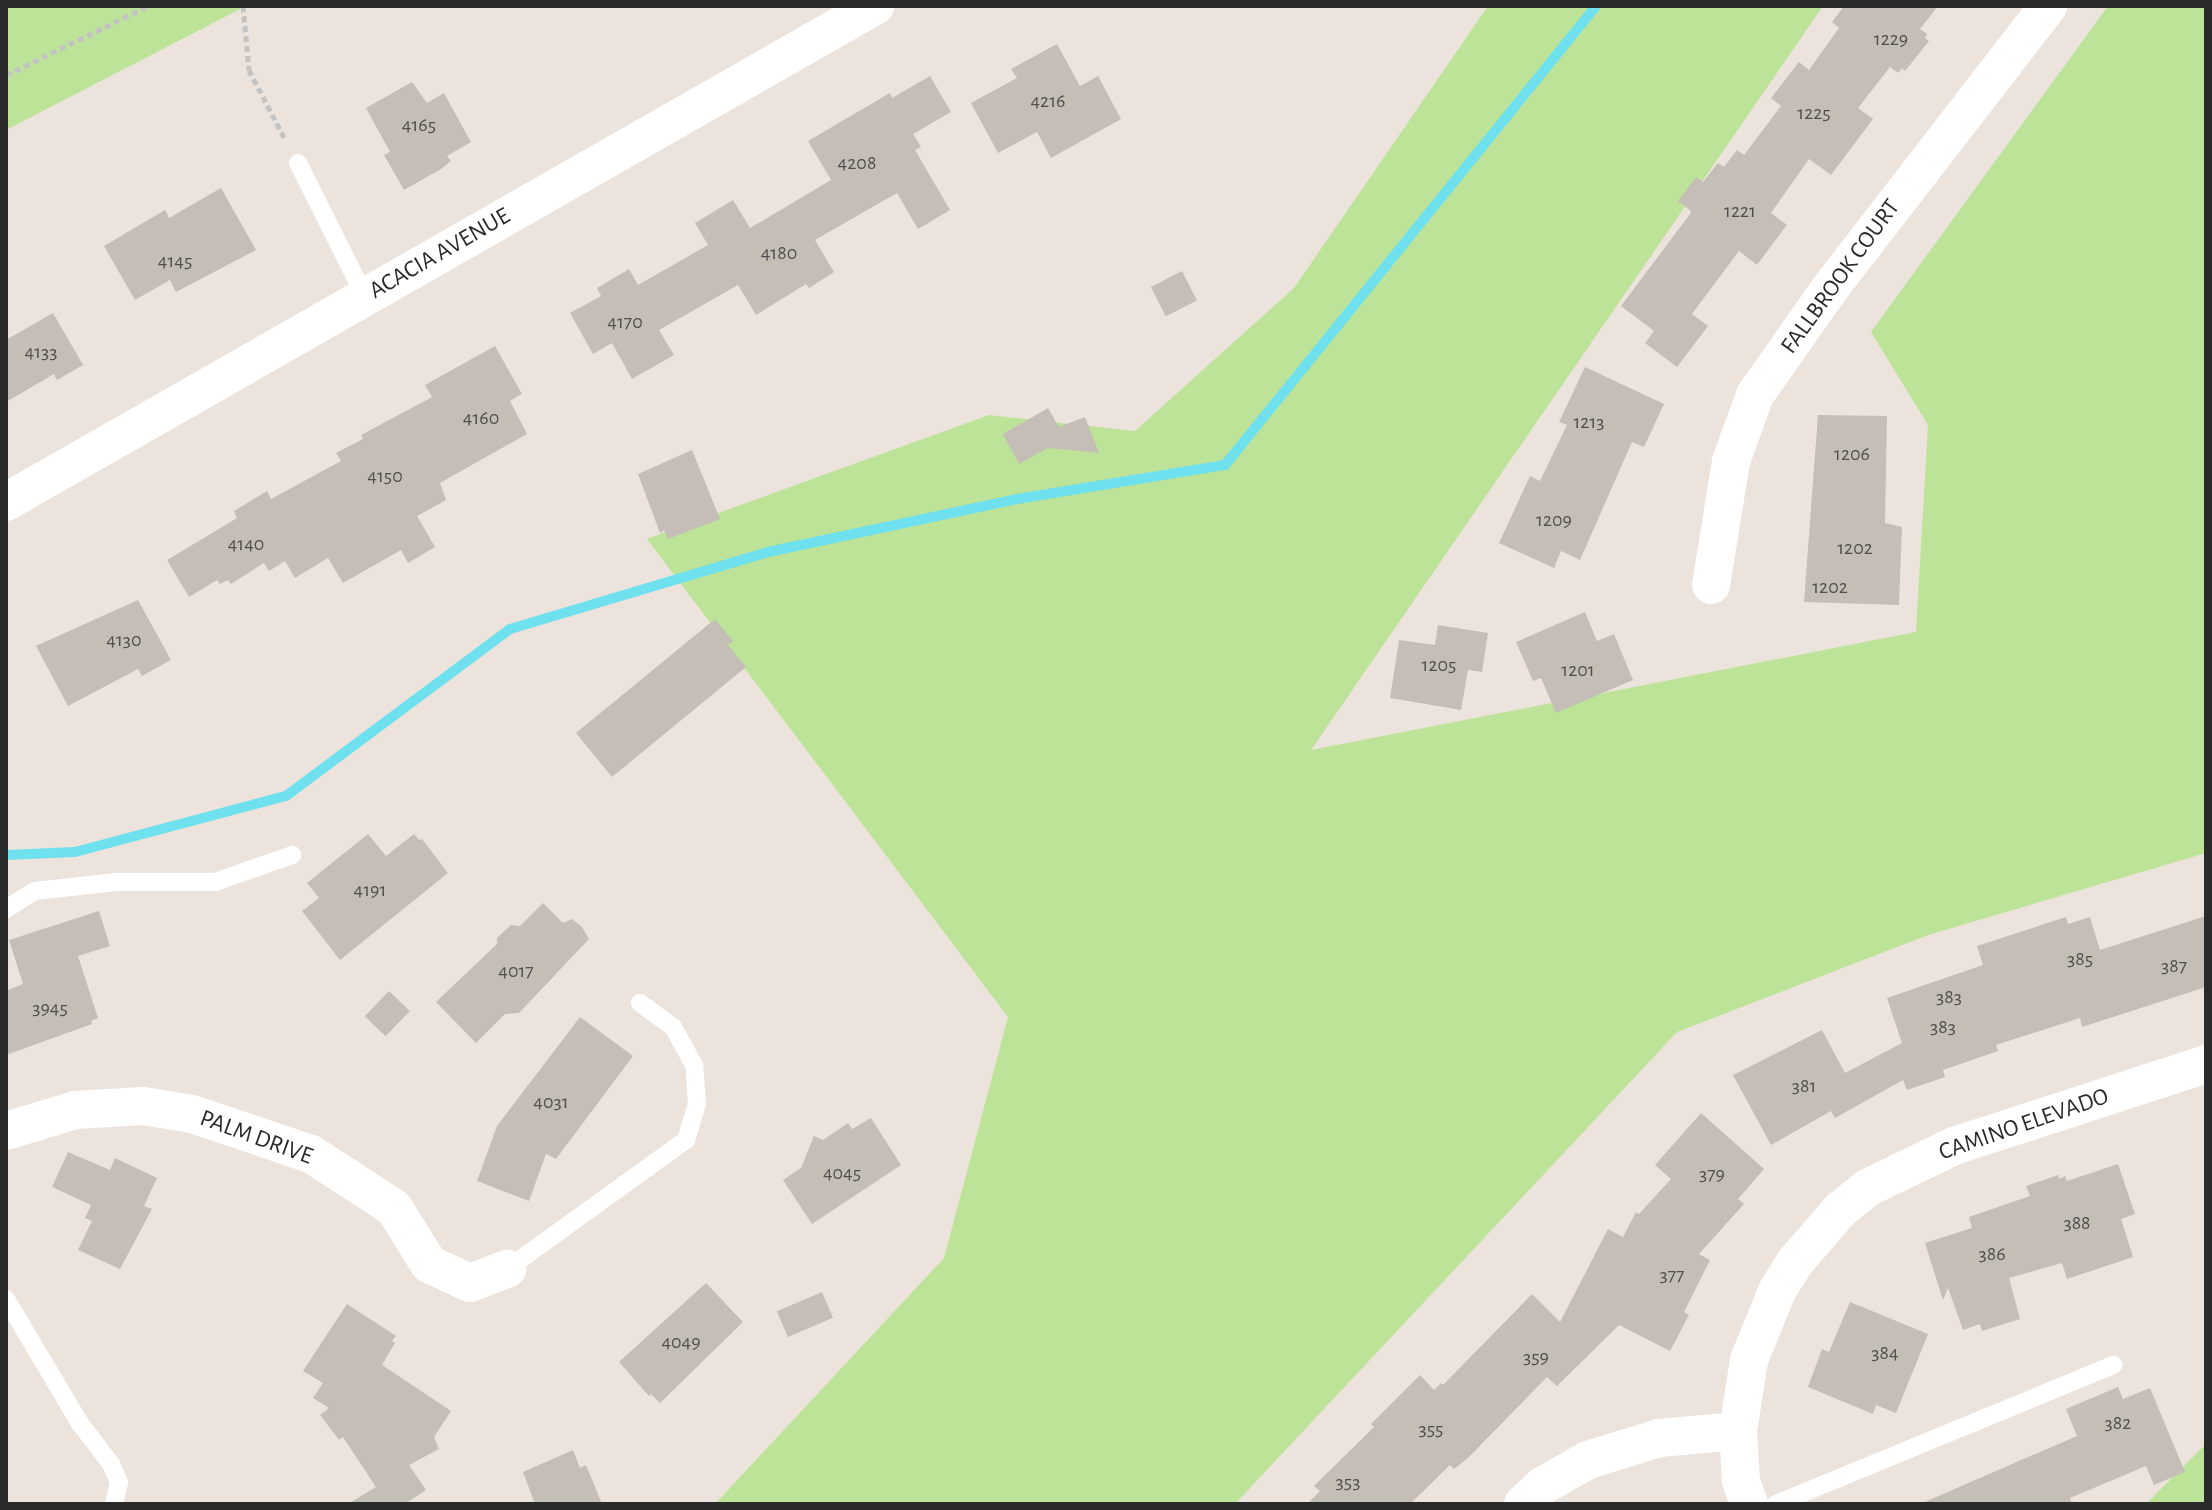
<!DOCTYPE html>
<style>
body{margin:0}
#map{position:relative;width:2212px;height:1510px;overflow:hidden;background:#ece3dc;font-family:"Alegreya Sans",sans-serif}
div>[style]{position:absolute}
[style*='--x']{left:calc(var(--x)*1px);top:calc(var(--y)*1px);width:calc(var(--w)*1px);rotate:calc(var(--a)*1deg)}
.green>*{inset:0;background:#bde398}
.stream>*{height:10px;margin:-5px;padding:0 5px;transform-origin:5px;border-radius:5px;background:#6fe0ee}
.building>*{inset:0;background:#c4beb7;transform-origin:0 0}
.path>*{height:5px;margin-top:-2.5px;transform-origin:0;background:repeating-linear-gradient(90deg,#c3c3c3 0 6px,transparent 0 10px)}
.lane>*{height:18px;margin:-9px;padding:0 9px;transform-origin:9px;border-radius:9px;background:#fff}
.street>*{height:38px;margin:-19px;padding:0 19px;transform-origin:19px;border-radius:19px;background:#fff}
span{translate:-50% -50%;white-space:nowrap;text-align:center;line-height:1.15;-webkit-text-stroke:6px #fff;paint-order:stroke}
.number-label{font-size:20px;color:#504f4d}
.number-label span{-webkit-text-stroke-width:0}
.street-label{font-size:24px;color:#2a2a2a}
.frame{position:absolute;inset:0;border:8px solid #2a2a2a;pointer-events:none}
</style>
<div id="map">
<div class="green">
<i style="clip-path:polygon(6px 6px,246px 6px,6px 130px)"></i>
<i style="clip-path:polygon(1488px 6px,1823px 6px,1311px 750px,1916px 632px,1928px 425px,1871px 332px,2108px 6px,2206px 6px,2206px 853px,1928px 935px,1677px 1032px,1235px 1504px,715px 1504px,944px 1258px,1008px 1017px,647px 539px,989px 415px,1135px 431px,1294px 288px)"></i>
<i style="clip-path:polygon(2206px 1444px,2206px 1504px,2146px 1504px)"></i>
</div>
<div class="stream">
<i style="--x:6;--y:855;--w:69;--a:-2.5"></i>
<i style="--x:75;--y:852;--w:218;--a:-14.9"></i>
<i style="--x:286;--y:796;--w:279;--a:-36.7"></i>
<i style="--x:510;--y:629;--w:269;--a:-16.6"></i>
<i style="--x:768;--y:552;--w:255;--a:-12"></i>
<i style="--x:1017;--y:499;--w:211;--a:-9.3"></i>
<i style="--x:1225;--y:465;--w:590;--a:-51.05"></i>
</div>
<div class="building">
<i style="clip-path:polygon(1844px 6px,1938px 6px,1920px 29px,1927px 34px,1925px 38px,1929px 41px,1905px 71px,1902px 68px,1898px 73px,1890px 67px,1858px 108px,1873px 119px,1831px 175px,1809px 159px,1771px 213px,1787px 225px,1774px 242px,1757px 265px,1739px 251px,1692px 314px,1708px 326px,1677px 367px,1645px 343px,1654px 331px,1621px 306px,1690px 214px,1691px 211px,1678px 201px,1696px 177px,1703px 182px,1718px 163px,1724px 167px,1737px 150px,1744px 155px,1781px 106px,1771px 98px,1799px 62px,1809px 70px,1839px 28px,1832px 22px)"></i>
<i style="clip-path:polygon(1057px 44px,1080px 86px,1098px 76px,1121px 119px,1051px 158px,1037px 132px,998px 153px,971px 103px,1017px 78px,1011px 69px)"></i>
<i style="clip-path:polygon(930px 76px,951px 112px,913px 134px,921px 147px,915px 150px,950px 210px,918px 229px,897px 193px,815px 240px,834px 272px,809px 288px,806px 284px,756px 315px,738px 285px,659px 330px,674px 355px,632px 379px,612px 343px,593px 354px,570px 313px,601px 296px,597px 288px,629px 269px,638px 285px,708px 245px,695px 223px,733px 200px,750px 228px,831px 180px,808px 141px,890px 93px,892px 98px)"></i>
<i style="clip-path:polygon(412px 82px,427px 103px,444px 93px,471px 142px,447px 156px,451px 161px,441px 169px,404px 190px,384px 155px,390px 152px,366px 108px)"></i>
<i style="clip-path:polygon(221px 188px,256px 250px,176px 292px,170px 280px,135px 300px,104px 246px,165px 210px,169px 218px)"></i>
<i style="left:1182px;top:271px;width:33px;height:35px;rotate:63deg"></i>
<i style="clip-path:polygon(53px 313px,83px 365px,57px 380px,54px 374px,6px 402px,6px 340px)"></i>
<i style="clip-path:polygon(495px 346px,522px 394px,510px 401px,527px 434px,440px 483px,446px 500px,417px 516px,435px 547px,408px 563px,401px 550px,343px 583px,328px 558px,295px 578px,285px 561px,269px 571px,264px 563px,231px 584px,228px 580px,220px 584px,217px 580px,189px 597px,167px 560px,237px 518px,234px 511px,267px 491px,271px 499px,341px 461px,336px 453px,363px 439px,361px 435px,432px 397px,425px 385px)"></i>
<i style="clip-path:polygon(1585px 367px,1664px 404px,1644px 447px,1632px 442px,1580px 560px,1561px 551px,1554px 568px,1499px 543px,1530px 476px,1540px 481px,1567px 425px,1559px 422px)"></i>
<i style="clip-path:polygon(1048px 408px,1059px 427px,1085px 417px,1099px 453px,1048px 448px,1019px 464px,1003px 434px)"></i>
<i style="clip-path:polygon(1818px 415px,1887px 416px,1885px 523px,1902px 527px,1899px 605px,1804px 602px)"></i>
<i style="clip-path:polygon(692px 450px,720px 519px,668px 539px,664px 530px,660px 533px,638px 474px)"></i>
<i style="clip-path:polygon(138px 600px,171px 660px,142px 676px,138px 669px,68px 706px,36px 646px)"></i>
<i style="clip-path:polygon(1585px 612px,1597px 641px,1614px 634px,1633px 680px,1556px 713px,1541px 678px,1533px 681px,1516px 642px)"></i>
<i style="clip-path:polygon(715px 619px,733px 641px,728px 645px,746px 667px,612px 777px,576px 733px)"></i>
<i style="clip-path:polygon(1438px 625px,1488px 633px,1482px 672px,1468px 670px,1461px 710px,1390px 698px,1399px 640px,1435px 645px)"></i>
<i style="clip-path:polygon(368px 834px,386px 856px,414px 834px,419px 840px,422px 839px,448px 873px,340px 960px,302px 911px,319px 898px,307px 883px)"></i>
<i style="clip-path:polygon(543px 903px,563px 923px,572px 919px,582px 927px,589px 939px,519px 1013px,505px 1014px,476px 1043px,436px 1002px,497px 944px,497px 938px,511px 925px,520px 926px)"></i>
<i style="clip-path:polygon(99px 911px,110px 946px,78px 956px,98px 1018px,91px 1021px,92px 1024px,6px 1055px,6px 991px,23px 984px,9px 940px)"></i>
<i style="clip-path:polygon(2206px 916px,2206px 987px,2082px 1027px,2080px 1018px,1996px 1045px,1998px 1051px,1943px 1070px,1945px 1077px,1907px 1090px,1903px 1080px,1835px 1118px,1831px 1111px,1771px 1145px,1733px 1075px,1822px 1030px,1845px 1073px,1902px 1043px,1887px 998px,1983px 965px,1977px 946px,2066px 917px,2068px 924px,2090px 917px,2100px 950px)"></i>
<i style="left:389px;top:991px;width:29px;height:35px;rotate:44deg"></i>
<i style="clip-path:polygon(580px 1017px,633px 1056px,556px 1159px,546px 1154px,529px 1201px,477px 1181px,497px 1126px)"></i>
<i style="clip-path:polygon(1701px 1113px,1764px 1169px,1738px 1199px,1744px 1204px,1699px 1254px,1710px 1260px,1684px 1312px,1689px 1315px,1670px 1351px,1619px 1325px,1557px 1386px,1547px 1377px,1468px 1458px,1454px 1469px,1450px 1465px,1410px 1504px,1307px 1504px,1320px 1491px,1314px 1486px,1374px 1427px,1371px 1424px,1420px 1375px,1434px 1390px,1441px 1383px,1443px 1385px,1532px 1294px,1560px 1322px,1608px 1229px,1623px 1237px,1636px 1212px,1639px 1214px,1671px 1179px,1655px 1165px)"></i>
<i style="clip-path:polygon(871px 1118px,901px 1165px,812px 1224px,783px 1180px,801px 1168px,814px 1136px,823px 1140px,848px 1123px,852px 1129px)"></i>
<i style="clip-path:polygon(68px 1152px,110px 1170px,115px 1158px,157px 1178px,144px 1206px,152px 1209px,120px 1269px,78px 1250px,92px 1221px,85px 1218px,91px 1205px,52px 1187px)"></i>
<i style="clip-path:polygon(2118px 1164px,2135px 1214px,2121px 1219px,2133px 1257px,2067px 1279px,2062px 1263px,2009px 1278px,2020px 1319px,1982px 1331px,1980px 1324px,1963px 1330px,1948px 1288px,1943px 1300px,1925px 1243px,1972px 1228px,1969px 1217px,2030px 1196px,2026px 1186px,2058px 1175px,2059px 1179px,2065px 1176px,2067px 1181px)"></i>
<i style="clip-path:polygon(706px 1283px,743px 1322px,660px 1403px,651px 1394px,649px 1396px,619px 1362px)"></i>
<i style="left:822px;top:1292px;width:28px;height:49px;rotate:67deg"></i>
<i style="clip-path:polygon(1850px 1302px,1928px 1334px,1896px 1413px,1876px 1405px,1873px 1414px,1808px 1387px,1822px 1349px,1829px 1352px)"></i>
<i style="clip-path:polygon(347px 1304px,396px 1336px,392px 1341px,395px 1343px,382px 1365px,451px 1411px,434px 1437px,439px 1449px,409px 1465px,426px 1490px,405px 1504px,348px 1504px,376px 1487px,343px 1437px,339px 1440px,320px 1415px,329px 1408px,313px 1398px,323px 1383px,303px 1371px)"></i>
<i style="clip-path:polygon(2118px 1387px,2123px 1399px,2150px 1388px,2185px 1472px,2154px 1485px,2146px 1466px,2070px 1498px,2072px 1504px,1920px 1504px,2077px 1436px,2066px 1409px)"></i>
<i style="clip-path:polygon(573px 1450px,580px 1468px,586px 1465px,602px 1504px,535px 1504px,523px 1472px)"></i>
</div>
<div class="path">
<i style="--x:243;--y:6;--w:64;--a:84.6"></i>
<i style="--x:249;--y:70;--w:80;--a:62.5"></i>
<i style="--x:6;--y:75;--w:158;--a:-25.9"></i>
</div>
<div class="lane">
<i style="--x:298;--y:163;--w:150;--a:63.4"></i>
<i style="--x:6;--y:909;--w:34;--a:-32"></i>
<i style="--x:35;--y:891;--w:82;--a:-6.3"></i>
<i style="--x:117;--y:882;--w:98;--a:0"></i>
<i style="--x:215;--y:882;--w:82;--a:-19.3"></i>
<i style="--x:507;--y:1269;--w:221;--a:-35.8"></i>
<i style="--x:686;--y:1140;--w:38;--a:-73"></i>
<i style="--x:697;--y:1104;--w:39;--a:-94"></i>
<i style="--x:694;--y:1065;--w:43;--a:-118.9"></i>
<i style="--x:673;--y:1027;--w:41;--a:-144"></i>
<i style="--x:6;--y:1299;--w:143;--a:59.3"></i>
<i style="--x:79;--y:1422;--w:53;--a:52.7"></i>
<i style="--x:111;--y:1464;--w:20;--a:66"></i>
<i style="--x:119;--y:1482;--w:23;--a:103"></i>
<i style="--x:1776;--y:1504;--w:365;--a:-22.4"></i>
</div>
<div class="street">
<i style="--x:6;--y:502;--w:1001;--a:-29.72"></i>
<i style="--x:1711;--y:585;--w:126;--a:-80.8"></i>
<i style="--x:1731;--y:461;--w:70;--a:-70"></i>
<i style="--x:1755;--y:395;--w:132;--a:-54.9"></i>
<i style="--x:1831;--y:287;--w:355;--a:-52.3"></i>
<i style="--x:6;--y:1131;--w:72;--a:-16.9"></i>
<i style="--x:75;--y:1110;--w:68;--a:-3.4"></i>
<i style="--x:143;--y:1106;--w:50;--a:9.3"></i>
<i style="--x:192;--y:1114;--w:126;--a:18.6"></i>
<i style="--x:311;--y:1154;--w:99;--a:33"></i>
<i style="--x:394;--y:1208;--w:66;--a:58"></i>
<i style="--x:429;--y:1264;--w:45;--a:24.9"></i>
<i style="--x:470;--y:1283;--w:40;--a:-21"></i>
<i style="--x:1523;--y:1504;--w:26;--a:-43"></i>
<i style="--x:1542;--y:1486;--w:53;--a:-29.5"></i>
<i style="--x:1588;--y:1460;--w:74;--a:-17.2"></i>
<i style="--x:1659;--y:1438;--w:79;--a:-5.1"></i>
<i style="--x:1749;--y:1504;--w:24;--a:-109"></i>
<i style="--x:1741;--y:1481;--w:50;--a:-93.4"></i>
<i style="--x:1738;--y:1431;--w:72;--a:-81.2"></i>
<i style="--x:1749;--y:1360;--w:74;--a:-67.9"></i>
<i style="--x:1777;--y:1291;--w:34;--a:-58"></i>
<i style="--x:1795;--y:1262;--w:69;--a:-49.1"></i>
<i style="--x:1840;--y:1210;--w:35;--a:-39"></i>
<i style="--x:1867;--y:1188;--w:97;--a:-25.8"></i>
<i style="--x:1954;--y:1146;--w:265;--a:-18"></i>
</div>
<div class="number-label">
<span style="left:1891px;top:39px">1229</span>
<span style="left:1048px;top:101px">4216</span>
<span style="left:1814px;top:113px">1225</span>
<span style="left:419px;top:125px">4165</span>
<span style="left:857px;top:163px">4208</span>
<span style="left:1740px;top:211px">1221</span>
<span style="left:779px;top:253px">4180</span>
<span style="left:175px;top:261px">4145</span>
<span style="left:625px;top:322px">4170</span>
<span style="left:41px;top:352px">4133</span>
<span style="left:481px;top:418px">4160</span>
<span style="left:1589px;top:422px">1213</span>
<span style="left:1852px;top:454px">1206</span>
<span style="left:385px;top:476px">4150</span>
<span style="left:1554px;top:520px">1209</span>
<span style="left:246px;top:544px">4140</span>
<span style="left:1855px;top:548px">1202</span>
<span style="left:1830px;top:587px">1202</span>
<span style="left:124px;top:640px">4130</span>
<span style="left:1439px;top:665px">1205</span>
<span style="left:1578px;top:670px">1201</span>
<span style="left:370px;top:890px">4191</span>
<span style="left:2080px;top:959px">385</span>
<span style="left:2174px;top:966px">387</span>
<span style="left:516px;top:971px">4017</span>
<span style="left:1949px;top:997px">383</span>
<span style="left:50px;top:1008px">3945</span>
<span style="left:1943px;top:1027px">383</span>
<span style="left:1804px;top:1086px">381</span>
<span style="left:551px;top:1102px">4031</span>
<span style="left:842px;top:1173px">4045</span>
<span style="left:1712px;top:1174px">379</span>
<span style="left:2077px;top:1223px">388</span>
<span style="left:1992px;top:1254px">386</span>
<span style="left:1672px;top:1275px">377</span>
<span style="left:681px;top:1342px">4049</span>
<span style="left:1885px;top:1353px">384</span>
<span style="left:1536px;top:1357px">359</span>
<span style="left:2118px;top:1423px">382</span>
<span style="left:1431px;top:1429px">355</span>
<span style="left:1348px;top:1482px">353</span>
</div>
<div class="street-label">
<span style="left:440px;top:254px;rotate:-30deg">ACACIA AVENUE</span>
<span style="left:1841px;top:277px;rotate:-54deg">FALLBROOK COURT</span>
<span style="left:2024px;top:1125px;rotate:-19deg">CAMINO ELEVADO</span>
<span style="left:256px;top:1138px;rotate:20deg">PALM DRIVE</span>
</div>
<div class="frame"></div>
</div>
